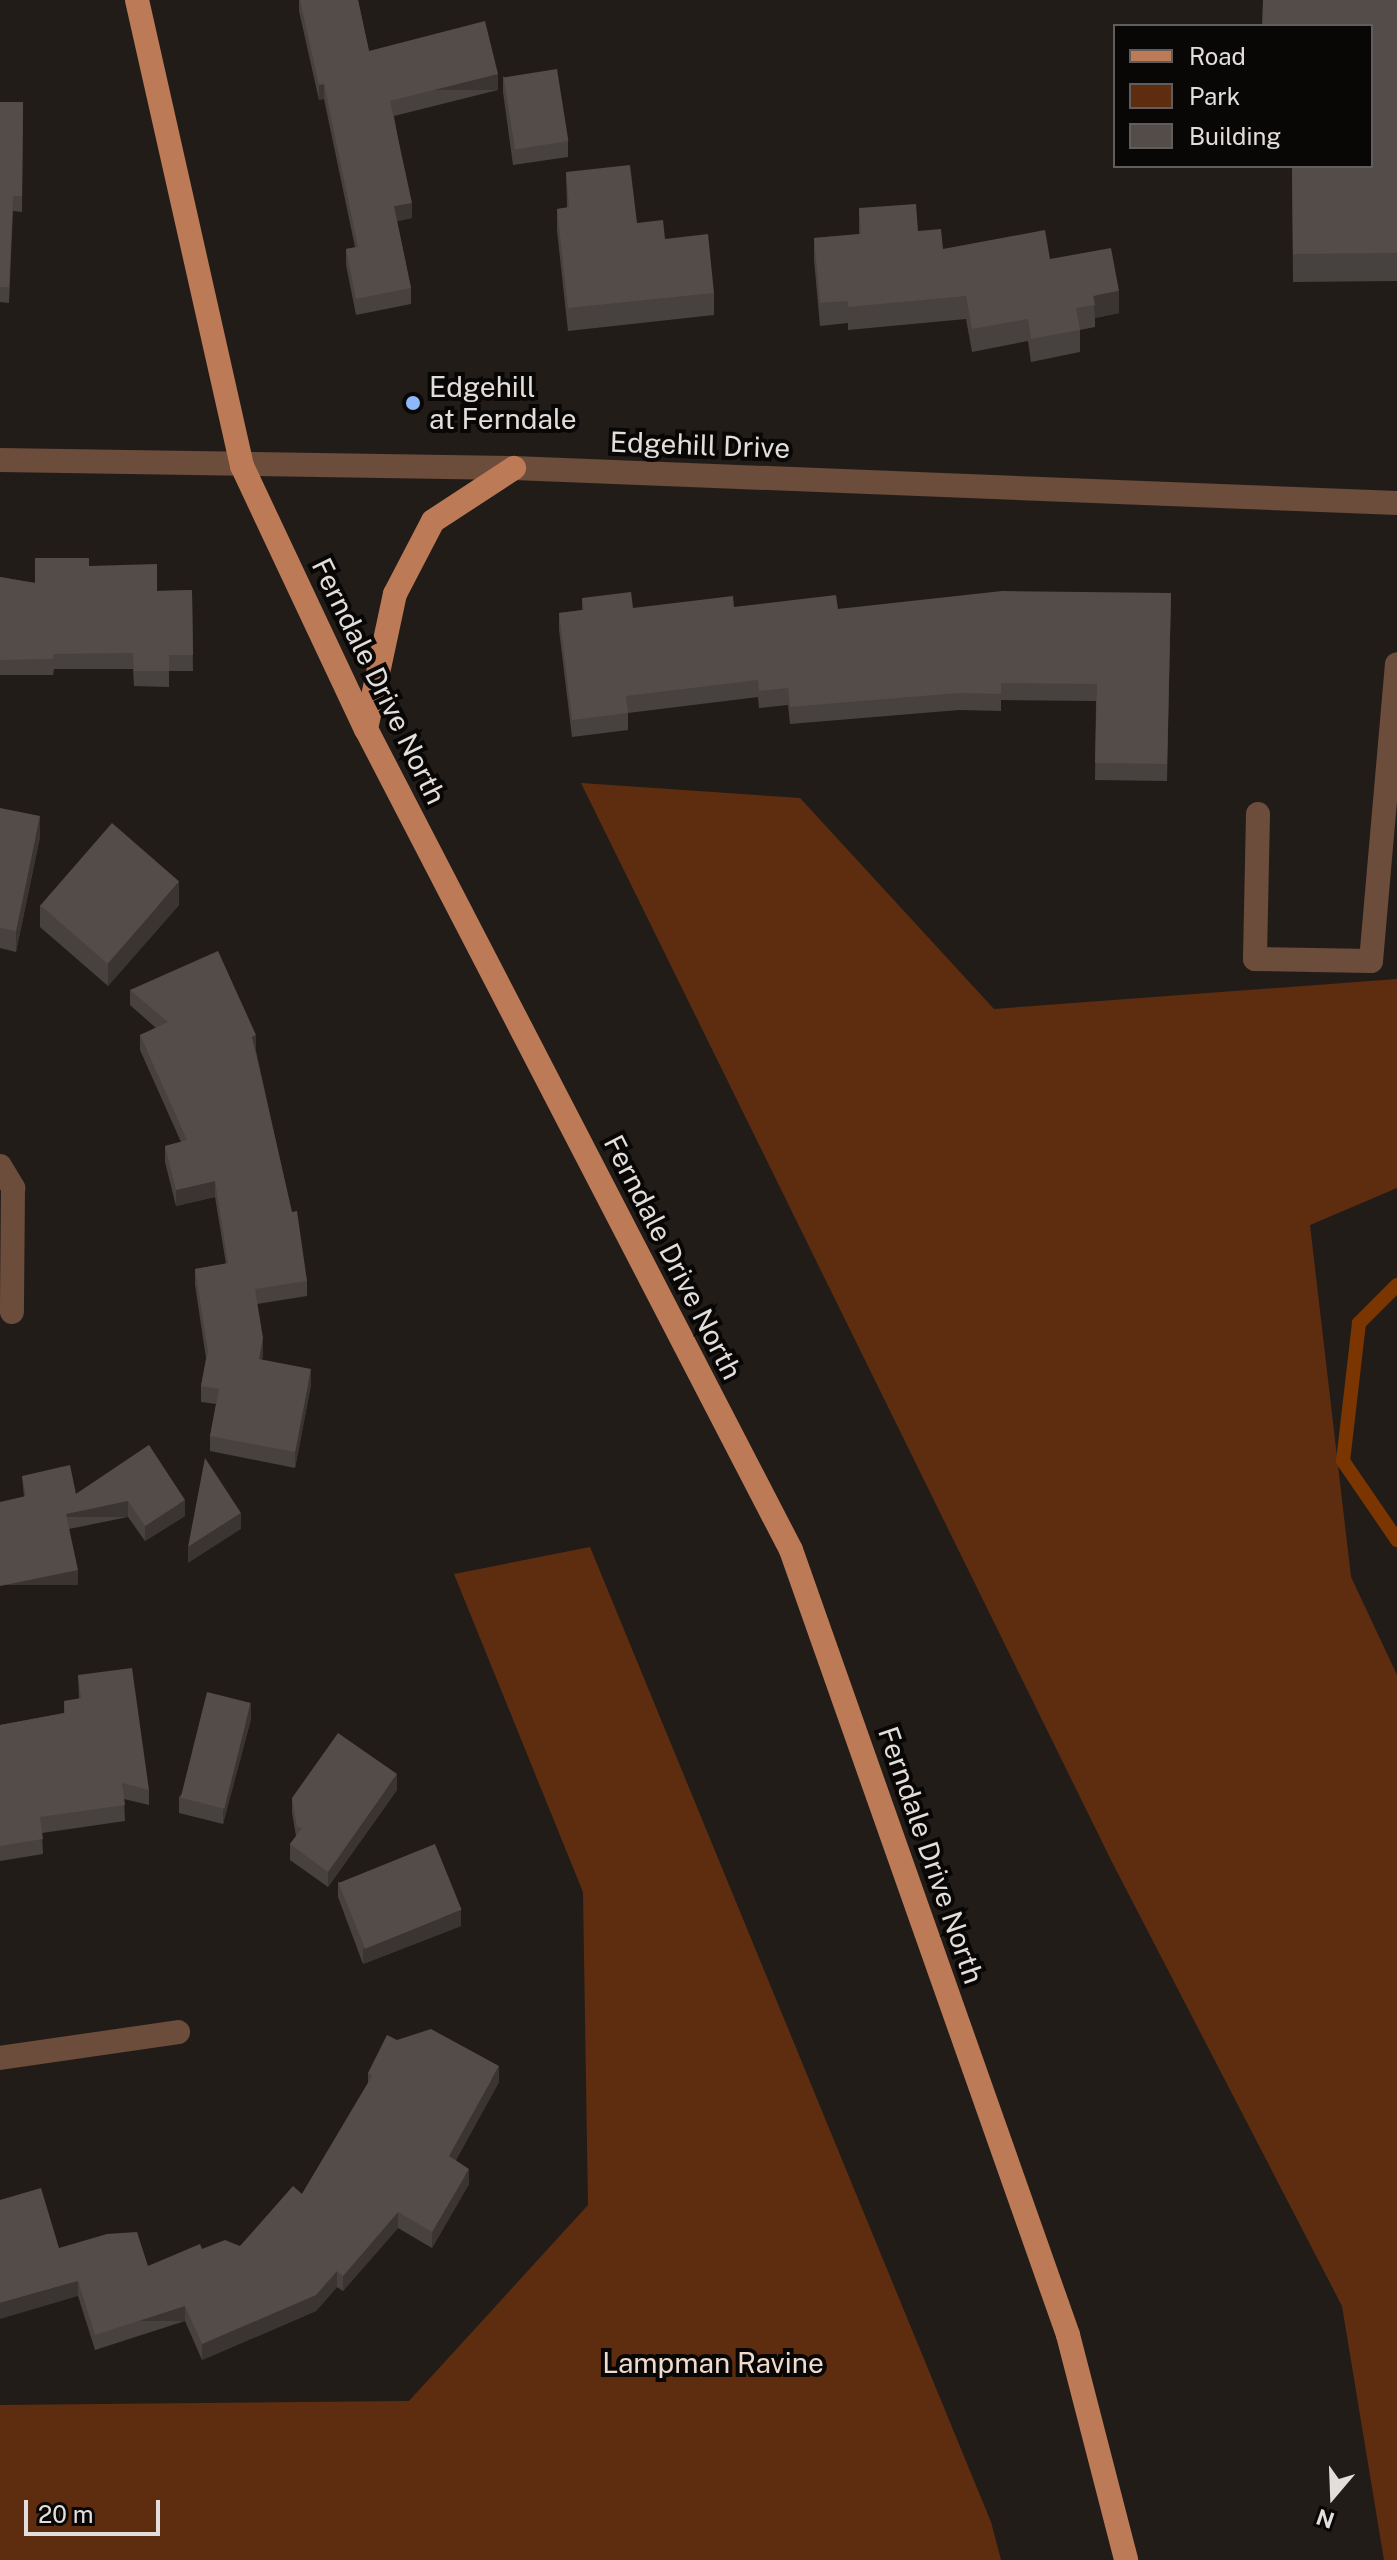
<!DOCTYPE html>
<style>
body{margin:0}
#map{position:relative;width:1397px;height:2560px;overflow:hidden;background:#221c19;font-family:"Public Sans",sans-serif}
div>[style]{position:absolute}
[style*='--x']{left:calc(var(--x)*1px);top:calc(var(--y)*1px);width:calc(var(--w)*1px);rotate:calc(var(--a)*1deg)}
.green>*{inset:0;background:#5e2d10}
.stream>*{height:14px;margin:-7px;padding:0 7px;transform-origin:7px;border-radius:7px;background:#7b3500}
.minor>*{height:24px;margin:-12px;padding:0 12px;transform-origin:12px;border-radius:12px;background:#6c4c3b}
.major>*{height:24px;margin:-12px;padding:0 12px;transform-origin:12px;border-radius:12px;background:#bc7a56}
.wall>*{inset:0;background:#47413f}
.shaded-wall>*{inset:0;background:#3a3533;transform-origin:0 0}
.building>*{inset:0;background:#534c49;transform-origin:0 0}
.dots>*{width:22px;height:22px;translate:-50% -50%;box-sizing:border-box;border:4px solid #090706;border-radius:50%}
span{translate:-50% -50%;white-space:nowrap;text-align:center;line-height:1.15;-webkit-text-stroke:8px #090706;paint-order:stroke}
.poi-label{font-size:28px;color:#e2dedc}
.left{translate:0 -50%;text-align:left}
.street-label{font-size:28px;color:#e2dedc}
.park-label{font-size:28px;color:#efdace}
.legend{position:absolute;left:1113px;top:24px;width:260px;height:144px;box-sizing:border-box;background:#090706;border:2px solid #605d5c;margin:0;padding:10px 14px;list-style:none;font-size:24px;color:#e2dedc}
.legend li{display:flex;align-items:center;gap:16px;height:40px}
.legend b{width:40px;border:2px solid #605d5c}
.north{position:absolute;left:1293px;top:2456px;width:80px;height:80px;-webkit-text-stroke:6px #090706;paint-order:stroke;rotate:199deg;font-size:22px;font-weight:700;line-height:32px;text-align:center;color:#e2dedc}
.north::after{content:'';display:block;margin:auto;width:28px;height:36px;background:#e2dedc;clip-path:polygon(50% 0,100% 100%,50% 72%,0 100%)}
.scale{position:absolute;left:24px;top:2500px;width:136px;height:36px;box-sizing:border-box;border:4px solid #e2dedc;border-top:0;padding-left:10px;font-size:24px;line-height:28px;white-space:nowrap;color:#e2dedc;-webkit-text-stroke:6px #090706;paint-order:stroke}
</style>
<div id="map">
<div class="green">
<i style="clip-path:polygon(581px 783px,800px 798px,994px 1009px,1397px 979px,1397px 1188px,1310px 1225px,1351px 1577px,1397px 1675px,1397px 2560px,1384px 2560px,1342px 2306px,1112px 1862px)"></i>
<i style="clip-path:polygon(590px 1547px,991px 2522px,1001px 2560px,0 2560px,0 2405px,409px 2401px,588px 2205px,583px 1892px,454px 1574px)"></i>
</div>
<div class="stream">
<i style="--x:1397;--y:1285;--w:54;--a:135"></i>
<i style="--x:1359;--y:1323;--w:139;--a:96.6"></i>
<i style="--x:1343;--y:1461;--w:96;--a:55.6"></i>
</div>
<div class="minor">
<i style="--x:0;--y:460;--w:514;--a:0.89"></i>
<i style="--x:514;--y:468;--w:884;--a:2.27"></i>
<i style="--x:1258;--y:814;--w:145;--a:91.2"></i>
<i style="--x:1255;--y:959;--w:116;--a:1"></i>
<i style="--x:1371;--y:961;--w:298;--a:-85"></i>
<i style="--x:0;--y:1166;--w:26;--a:59"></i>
<i style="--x:13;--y:1188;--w:124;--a:90.5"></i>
<i style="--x:0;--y:2058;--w:180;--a:-8.3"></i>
</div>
<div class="major">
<i style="--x:137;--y:0;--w:478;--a:77.3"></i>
<i style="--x:242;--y:466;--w:291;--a:64.8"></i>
<i style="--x:366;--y:729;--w:924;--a:62.63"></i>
<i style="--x:791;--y:1550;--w:832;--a:70.56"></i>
<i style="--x:1068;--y:2335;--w:232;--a:75.5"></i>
<i style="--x:366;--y:729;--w:138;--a:-77.9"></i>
<i style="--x:395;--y:594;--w:82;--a:-62.5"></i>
<i style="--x:433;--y:521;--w:97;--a:-33.2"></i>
</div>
<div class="wall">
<i style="clip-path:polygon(299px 0,358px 0,369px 51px,498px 90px,394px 116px,412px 218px,397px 221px,411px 288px,411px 304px,356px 315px,346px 265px,346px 249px,355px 247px,324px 99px,319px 100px,299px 11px)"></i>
<i style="clip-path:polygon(1397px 0,1397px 281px,1293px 282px,1292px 166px)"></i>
<i style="clip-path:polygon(503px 76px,568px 141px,568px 157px,513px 165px,503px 92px)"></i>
<i style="clip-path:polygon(0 102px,23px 102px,22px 212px,13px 211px,9px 303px,0 302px)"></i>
<i style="clip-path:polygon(566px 172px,637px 223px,665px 239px,714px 293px,714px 315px,568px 331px,557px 231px,557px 209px,567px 208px)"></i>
<i style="clip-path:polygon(859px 208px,918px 231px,943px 249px,1050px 259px,1119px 313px,1095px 318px,1095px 327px,1080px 330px,1080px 352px,1031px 362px,1028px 341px,972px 352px,966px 319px,848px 330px,848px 323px,820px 326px,814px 260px,814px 238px,859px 234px)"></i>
<i style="clip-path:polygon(89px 566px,157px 591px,192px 590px,193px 671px,169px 671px,169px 687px,134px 686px,133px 669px,54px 669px,53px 675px,0 675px,0 577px,35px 583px)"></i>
<i style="clip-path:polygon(1171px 593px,1167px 781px,1095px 780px,1096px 701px,1001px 700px,1001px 711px,959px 710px,790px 724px,788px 705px,759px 708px,758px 697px,628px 713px,628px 730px,572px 737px,559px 630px,559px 613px,582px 610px,582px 598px,633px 608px,838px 609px)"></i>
<i style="clip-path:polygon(0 808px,40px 837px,16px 952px,0 948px)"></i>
<i style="clip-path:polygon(40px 905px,179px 905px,108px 986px,40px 927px)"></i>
<i style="clip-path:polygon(130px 990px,256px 1051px,307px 1281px,307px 1296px,257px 1304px,263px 1354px,262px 1360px,311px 1385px,295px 1468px,210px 1451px,210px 1436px,216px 1404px,201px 1402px,201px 1386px,206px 1358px,195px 1285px,195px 1269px,226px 1264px,215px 1197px,176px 1206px,165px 1162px,165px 1146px,181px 1142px,140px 1050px,140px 1035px,156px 1028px,130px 1005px)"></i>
<i style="clip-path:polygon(149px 1445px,185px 1516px,145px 1541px,128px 1517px,69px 1529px,78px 1585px,24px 1497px,22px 1476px,76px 1494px)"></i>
<i style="clip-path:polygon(78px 1675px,149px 1790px,149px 1805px,124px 1799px,125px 1821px,42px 1833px,43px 1854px,0 1861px,0 1725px,64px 1713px,64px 1701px,79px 1699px)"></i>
<i style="clip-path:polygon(251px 1719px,223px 1824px,179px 1813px,179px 1797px)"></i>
<i style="clip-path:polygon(397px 1790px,328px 1887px,290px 1860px,290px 1844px,296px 1836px,292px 1813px,292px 1798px)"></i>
<i style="clip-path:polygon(338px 1882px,461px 1926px,363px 1964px,338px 1897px)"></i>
<i style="clip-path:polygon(397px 2040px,499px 2082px,456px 2160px,469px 2184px,432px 2248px,398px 2228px,343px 2291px,337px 2287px,316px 2311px,202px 2360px,185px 2321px,95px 2350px,78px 2296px,59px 2248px,148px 2266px,202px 2249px,240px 2246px,302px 2194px,368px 2083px,368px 2073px)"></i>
</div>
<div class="shaded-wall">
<i style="left:498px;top:74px;width:16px;height:111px;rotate:90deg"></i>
<i style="left:324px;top:84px;width:15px;height:5px;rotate:90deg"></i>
<i style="clip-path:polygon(412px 203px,412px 218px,394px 222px,394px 206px)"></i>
<i style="clip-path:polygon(1119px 291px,1119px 313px,1095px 318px,1093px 296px)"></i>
<i style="clip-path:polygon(40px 816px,40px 837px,16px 952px,16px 931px)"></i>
<i style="clip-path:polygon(179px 882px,179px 905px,108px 986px,108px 963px)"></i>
<i style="clip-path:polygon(256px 1035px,256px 1051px,252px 1053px,252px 1037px)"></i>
<i style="clip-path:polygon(215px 1181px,215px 1197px,176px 1206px,176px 1190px)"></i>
<i style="clip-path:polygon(263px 1338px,263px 1354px,259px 1375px,259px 1359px)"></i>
<i style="clip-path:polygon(311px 1369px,311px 1385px,295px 1468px,295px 1452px)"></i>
<i style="clip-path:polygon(185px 1500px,185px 1516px,145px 1541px,145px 1526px)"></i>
<i style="left:128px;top:1501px;width:16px;height:63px;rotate:90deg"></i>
<i style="clip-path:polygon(241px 1513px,241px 1529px,188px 1563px,188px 1547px)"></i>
<i style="left:78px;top:1570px;width:15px;height:80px;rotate:90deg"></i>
<i style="clip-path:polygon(251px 1703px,251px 1719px,223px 1824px,223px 1808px)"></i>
<i style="clip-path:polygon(397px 1774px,397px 1790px,328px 1887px,328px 1872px)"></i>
<i style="clip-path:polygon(461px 1910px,461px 1926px,363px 1964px,363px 1949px)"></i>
<i style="clip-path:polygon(499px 2066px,499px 2082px,449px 2172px,449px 2156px)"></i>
<i style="clip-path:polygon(469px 2169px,469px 2184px,432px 2248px,432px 2232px)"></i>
<i style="clip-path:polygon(398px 2212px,398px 2228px,343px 2291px,343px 2276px)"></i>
<i style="clip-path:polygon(337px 2271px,337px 2287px,316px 2311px,202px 2360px,202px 2344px)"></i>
<i style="clip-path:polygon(78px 2281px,78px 2296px,0 2319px,0 2303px)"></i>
<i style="left:185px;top:2306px;width:15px;height:95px;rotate:90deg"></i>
</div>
<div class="building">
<i style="clip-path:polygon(300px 0,358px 0,369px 51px,485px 21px,498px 74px,390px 101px,412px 203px,394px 206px,411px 288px,356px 299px,346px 249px,358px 247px,324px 84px,319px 85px)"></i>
<i style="clip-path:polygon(1263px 0,1397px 0,1397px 253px,1293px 254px,1292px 166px,1371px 166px,1371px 26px,1262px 26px)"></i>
<i style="left:557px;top:69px;width:73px;height:54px;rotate:81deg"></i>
<i style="clip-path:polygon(0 102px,23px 102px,22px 196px,13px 196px,9px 287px,0 287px)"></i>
<i style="clip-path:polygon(630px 165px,637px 223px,663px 220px,665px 239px,708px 234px,714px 293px,568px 308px,557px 209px,569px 207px,566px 172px)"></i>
<i style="clip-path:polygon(916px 204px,918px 231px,941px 229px,943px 249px,1045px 230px,1050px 259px,1111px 248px,1119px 291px,1093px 296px,1095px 305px,1076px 308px,1080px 330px,1031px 339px,1028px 319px,972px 329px,966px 296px,848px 307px,848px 301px,820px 303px,814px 238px,861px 234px,859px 208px)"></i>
<i style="clip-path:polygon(35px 558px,89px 558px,89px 566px,157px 564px,157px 591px,192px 590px,193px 655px,169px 655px,169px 671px,134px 671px,133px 653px,54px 654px,53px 659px,0 660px,0 577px,35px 583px)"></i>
<i style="clip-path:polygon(1002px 591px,1171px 593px,1167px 764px,1095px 763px,1097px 684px,1001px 683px,1001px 694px,959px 693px,790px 707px,788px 688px,759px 691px,758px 680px,626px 696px,628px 713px,572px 720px,559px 613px,584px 610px,582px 598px,631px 592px,633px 608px,733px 596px,734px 607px,836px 595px,838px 609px)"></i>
<i style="clip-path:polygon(0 808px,40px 816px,16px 931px,0 928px)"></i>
<i style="left:112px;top:823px;width:89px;height:109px;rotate:41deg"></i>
<i style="clip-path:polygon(218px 951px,256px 1035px,252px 1037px,292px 1212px,297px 1211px,307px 1281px,255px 1289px,263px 1338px,259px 1359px,311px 1369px,295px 1452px,210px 1436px,219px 1389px,201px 1386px,208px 1351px,195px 1269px,228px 1263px,215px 1181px,176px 1190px,165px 1146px,187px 1140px,140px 1035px,168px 1022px,130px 990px)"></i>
<i style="clip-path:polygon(149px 1445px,185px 1500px,145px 1526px,128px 1501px,66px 1514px,78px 1570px,0 1586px,0 1502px,26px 1496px,22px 1476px,70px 1465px,76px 1494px)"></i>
<i style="clip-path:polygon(205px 1458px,241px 1513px,188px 1547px)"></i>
<i style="clip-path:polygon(132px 1668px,149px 1790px,122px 1783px,125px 1805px,40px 1817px,43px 1839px,0 1846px,0 1725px,65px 1713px,64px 1701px,81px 1698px,78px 1675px)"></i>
<i style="left:207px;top:1692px;width:45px;height:109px;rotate:14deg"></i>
<i style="clip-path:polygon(338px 1733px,397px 1774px,328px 1872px,290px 1844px,302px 1828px,297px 1827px,292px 1798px)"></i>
<i style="left:435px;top:1844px;width:71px;height:104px;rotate:68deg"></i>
<i style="clip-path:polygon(431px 2029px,499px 2066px,449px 2156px,469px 2169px,432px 2232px,398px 2212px,343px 2276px,337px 2271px,316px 2295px,202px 2344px,185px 2306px,95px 2335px,78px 2281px,0 2303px,0 2200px,41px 2188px,59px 2248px,107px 2234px,137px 2232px,148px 2266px,200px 2244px,202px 2249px,225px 2240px,240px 2246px,293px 2186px,302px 2194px,372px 2076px,368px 2073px,387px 2035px,397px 2040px)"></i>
</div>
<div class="dots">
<i style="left:413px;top:403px;background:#8db9fc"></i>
</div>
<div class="poi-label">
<span class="left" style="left:429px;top:403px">Edgehill<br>at Ferndale</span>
</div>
<div class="street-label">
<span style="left:700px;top:445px;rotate:2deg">Edgehill Drive</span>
<span style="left:379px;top:681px;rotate:64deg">Ferndale Drive North</span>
<span style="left:673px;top:1257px;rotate:63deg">Ferndale Drive North</span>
<span style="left:931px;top:1855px;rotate:71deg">Ferndale Drive North</span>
</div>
<div class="park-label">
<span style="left:713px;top:2363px">Lampman Ravine</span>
</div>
<ul class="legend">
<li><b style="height:10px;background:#bc7a56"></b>Road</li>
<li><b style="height:22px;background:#5e2d10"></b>Park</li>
<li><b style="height:22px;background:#534c49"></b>Building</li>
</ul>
<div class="north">N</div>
<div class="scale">20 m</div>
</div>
